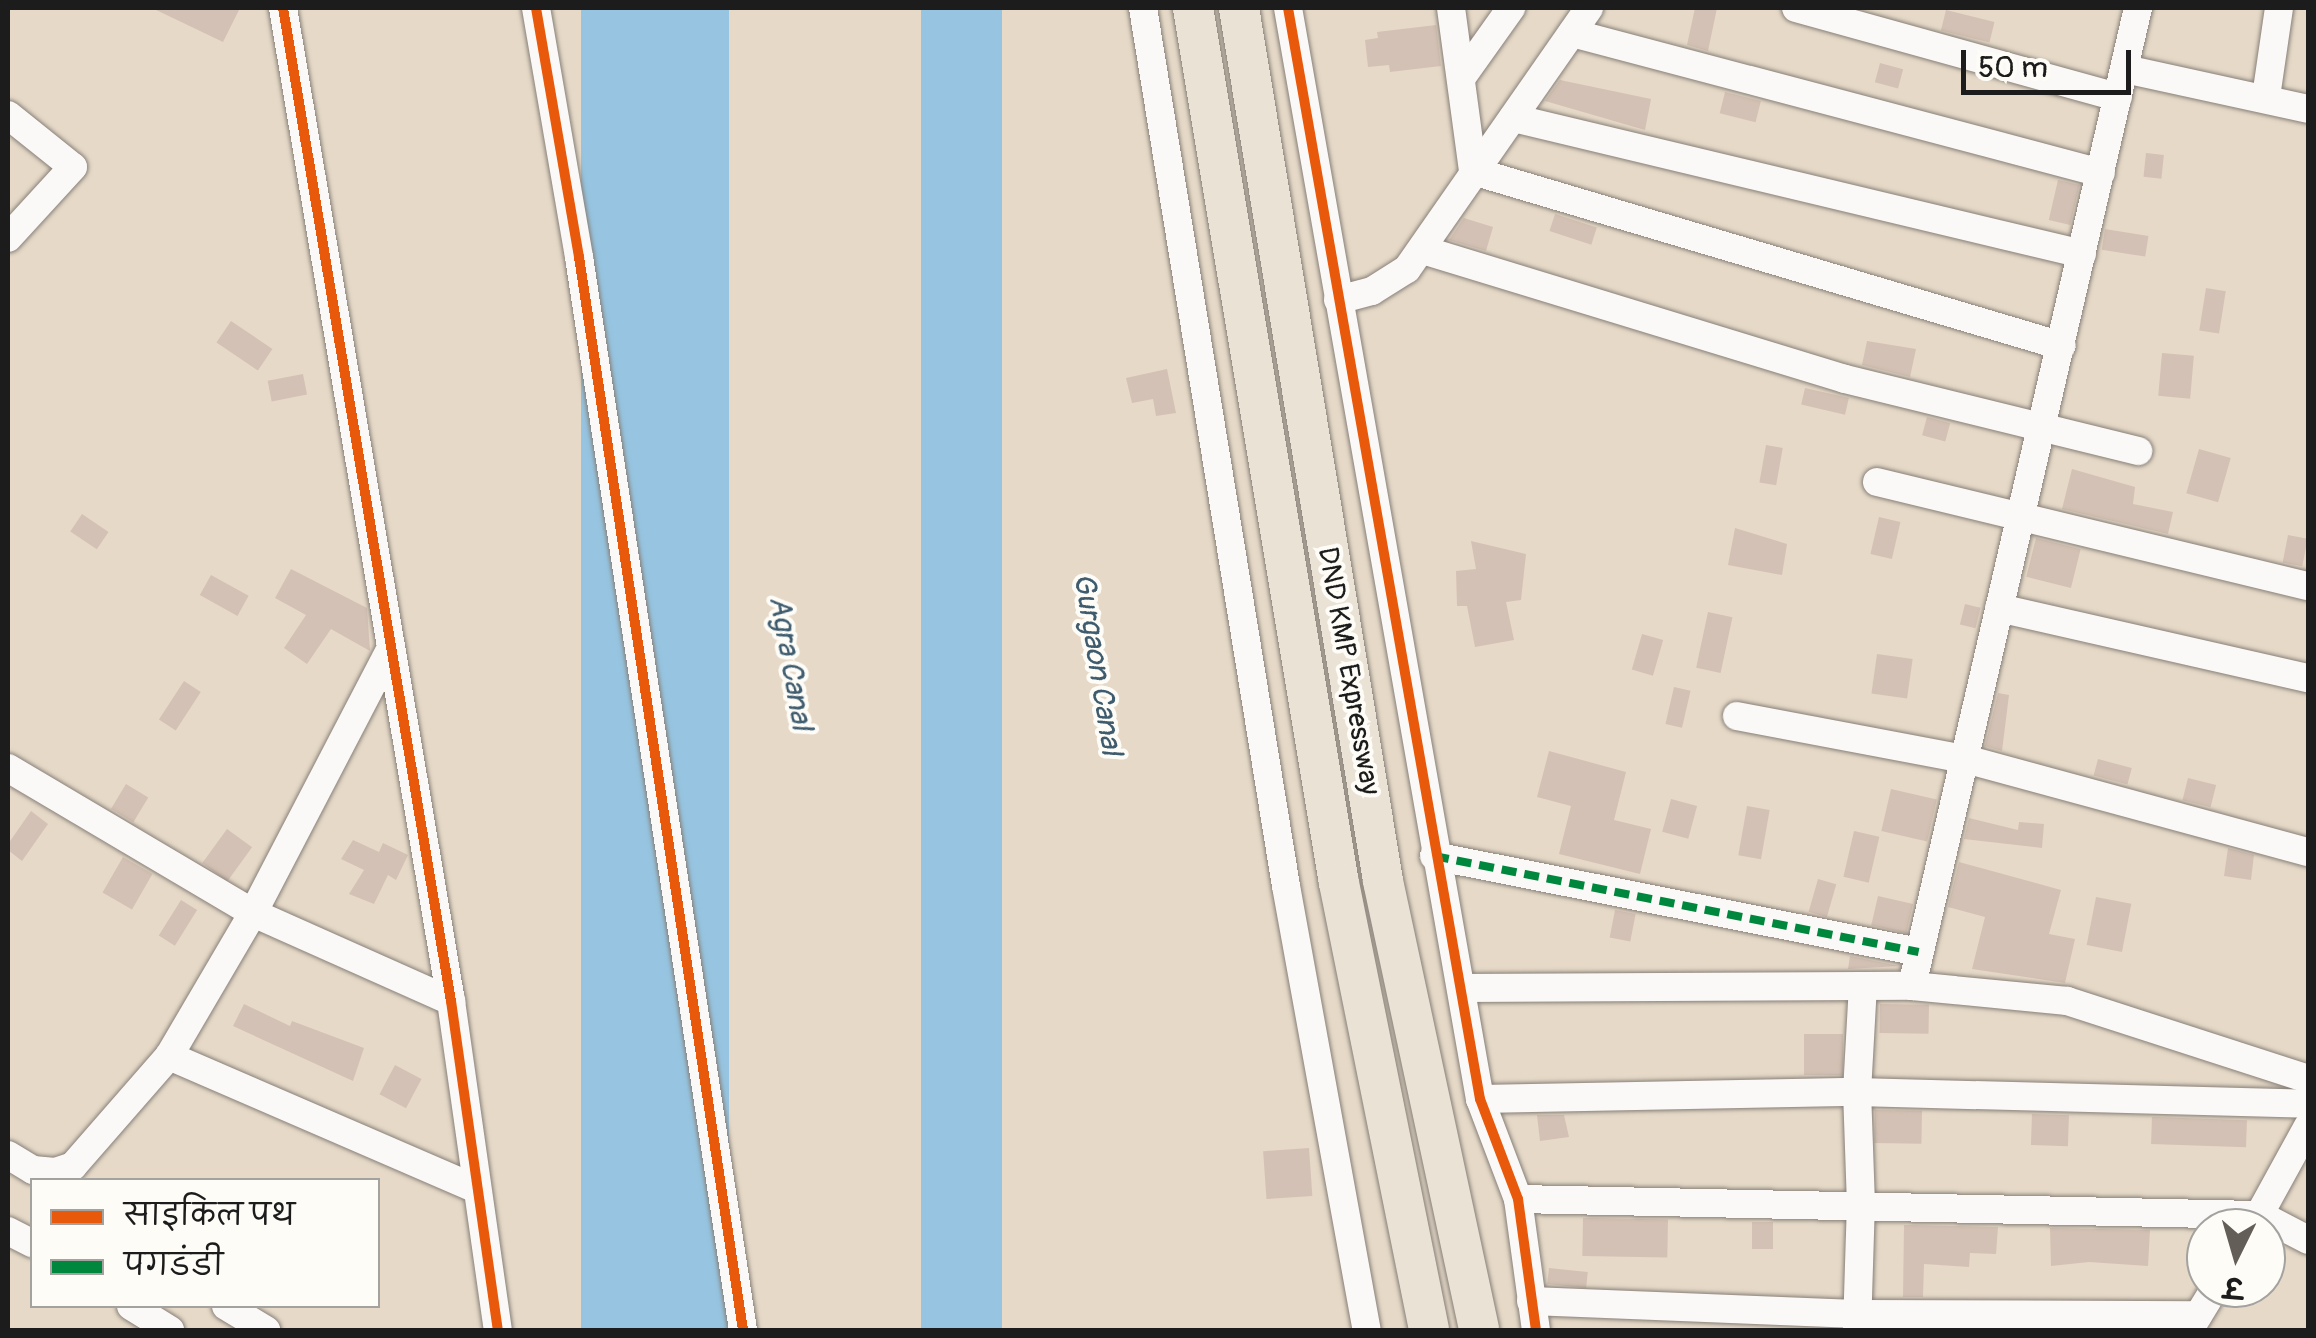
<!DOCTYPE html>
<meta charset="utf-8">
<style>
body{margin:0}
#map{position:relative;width:2316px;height:1338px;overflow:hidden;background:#e6d9c8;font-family:Pangolin,"Playpen Sans Deva",sans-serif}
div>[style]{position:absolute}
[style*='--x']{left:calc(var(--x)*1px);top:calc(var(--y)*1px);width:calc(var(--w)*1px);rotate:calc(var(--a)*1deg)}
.water>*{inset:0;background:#96c4e1;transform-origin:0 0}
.building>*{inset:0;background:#d4c1b5;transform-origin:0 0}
.roads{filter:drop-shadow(0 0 2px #878078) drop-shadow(0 0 2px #878078)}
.minor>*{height:28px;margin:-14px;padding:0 14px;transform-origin:14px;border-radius:14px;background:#fbf9f7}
.highway>*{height:40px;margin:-20px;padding:0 20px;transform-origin:20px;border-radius:20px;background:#ebe2d6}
.quiet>*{height:8px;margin-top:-4px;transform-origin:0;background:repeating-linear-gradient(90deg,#00873e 0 15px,transparent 0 23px)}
.cycleway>*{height:10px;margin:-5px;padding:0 5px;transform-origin:5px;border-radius:5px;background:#e8590c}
span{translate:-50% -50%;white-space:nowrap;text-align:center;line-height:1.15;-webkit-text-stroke:8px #fdfcf7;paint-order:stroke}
.street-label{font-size:28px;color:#1c1c1c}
.water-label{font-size:30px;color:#3f5c6f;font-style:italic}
.frame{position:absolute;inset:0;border:10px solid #1c1c1c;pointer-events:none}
.legend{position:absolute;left:30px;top:1178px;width:350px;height:130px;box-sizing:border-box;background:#fdfcf7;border:2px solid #a3a29f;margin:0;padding:12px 18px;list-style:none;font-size:30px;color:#1c1c1c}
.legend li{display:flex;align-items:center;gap:20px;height:50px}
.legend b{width:50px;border:2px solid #a3a29f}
.north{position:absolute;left:2186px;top:1208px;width:100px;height:100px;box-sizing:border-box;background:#fdfcf7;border:2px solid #a3a29f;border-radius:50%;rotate:185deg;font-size:28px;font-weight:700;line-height:40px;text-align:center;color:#1c1c1c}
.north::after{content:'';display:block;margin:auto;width:35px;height:45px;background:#635e58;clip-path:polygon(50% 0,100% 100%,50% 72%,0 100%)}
.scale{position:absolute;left:1961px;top:50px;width:170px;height:45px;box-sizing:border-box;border:5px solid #1c1c1c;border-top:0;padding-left:12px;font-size:30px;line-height:35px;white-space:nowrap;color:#1c1c1c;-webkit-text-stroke:8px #fdfcf7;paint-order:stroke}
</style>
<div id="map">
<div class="water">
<i style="left:581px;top:8px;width:148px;height:1339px"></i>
<i style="left:921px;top:8px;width:81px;height:1340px"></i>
</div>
<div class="building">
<i style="clip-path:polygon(152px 8px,240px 8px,223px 42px)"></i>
<i style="clip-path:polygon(1695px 8px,1717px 8px,1708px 51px,1687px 45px)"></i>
<i style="left:1946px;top:10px;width:50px;height:21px;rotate:14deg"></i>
<i style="clip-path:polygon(1436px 25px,1441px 66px,1390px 72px,1389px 65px,1368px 67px,1365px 40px,1378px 38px,1377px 32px)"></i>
<i style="left:1880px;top:63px;width:24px;height:20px;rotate:15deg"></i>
<i style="clip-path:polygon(1560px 80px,1651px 99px,1645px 130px,1545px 101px)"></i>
<i style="left:1725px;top:92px;width:37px;height:22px;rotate:14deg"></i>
<i style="left:2146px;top:153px;width:18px;height:24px;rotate:6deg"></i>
<i style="left:2058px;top:180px;width:22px;height:41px;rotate:13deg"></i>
<i style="left:1555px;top:214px;width:44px;height:18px;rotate:18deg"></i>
<i style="clip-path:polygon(1464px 218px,1493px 227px,1486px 251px,1449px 240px)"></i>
<i style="left:2105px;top:229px;width:44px;height:21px;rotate:9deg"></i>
<i style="left:2206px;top:288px;width:20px;height:43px;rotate:9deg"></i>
<i style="left:231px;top:321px;width:50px;height:26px;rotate:34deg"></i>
<i style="clip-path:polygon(1867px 341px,1916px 349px,1910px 377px,1862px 365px)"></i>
<i style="left:2162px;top:353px;width:32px;height:43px;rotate:5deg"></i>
<i style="clip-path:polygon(1167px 369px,1176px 413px,1156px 416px,1153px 399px,1132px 403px,1126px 378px)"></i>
<i style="left:303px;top:374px;width:21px;height:36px;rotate:79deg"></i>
<i style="left:1805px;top:388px;width:45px;height:17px;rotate:13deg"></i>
<i style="left:1927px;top:417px;width:24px;height:19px;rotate:15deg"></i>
<i style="left:1766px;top:445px;width:17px;height:38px;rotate:10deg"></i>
<i style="left:2199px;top:449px;width:33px;height:46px;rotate:16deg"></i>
<i style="clip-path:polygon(2072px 469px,2135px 487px,2133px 504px,2173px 512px,2168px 534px,2062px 509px)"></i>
<i style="left:82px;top:514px;width:32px;height:21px;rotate:34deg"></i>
<i style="left:1879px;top:517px;width:22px;height:38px;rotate:13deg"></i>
<i style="clip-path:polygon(1735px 528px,1787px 544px,1782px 575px,1728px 565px)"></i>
<i style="left:2288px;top:535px;width:20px;height:28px;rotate:11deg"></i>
<i style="left:2036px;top:538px;width:46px;height:40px;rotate:14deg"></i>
<i style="clip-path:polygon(1471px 541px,1526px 554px,1521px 600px,1506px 602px,1514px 640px,1475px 647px,1467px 606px,1457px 606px,1456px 571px,1476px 569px)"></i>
<i style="clip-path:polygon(291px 569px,367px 608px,370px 651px,331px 629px,307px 664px,284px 648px,306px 615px,275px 598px)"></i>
<i style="left:211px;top:575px;width:43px;height:23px;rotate:29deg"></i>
<i style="left:1965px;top:604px;width:16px;height:21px;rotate:14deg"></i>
<i style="left:1708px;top:612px;width:25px;height:57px;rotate:12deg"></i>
<i style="left:1642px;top:634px;width:22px;height:37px;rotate:16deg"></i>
<i style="left:1877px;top:654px;width:36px;height:40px;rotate:8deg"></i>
<i style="left:184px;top:681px;width:20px;height:46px;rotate:33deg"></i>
<i style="left:1674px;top:687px;width:17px;height:38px;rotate:13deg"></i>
<i style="clip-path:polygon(1998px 693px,2009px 695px,2002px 751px,1985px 746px)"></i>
<i style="clip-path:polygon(1549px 751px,1626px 772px,1614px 820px,1651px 829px,1640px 874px,1559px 854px,1571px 806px,1537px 797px)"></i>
<i style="left:2098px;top:759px;width:35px;height:17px;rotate:15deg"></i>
<i style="left:2188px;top:778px;width:29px;height:23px;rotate:14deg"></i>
<i style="left:126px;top:784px;width:26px;height:29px;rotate:31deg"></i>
<i style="left:1891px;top:789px;width:47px;height:43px;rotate:13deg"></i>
<i style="left:1671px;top:799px;width:27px;height:34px;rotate:15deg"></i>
<i style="left:1747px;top:806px;width:23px;height:50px;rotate:10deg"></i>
<i style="clip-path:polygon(31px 811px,48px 824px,22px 861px,8px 850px,8px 844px)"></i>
<i style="clip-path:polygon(1969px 818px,2018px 830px,2019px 822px,2044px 824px,2042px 848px,1964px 839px)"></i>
<i style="left:227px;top:829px;width:31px;height:42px;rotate:36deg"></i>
<i style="left:1854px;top:831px;width:26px;height:47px;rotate:13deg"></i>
<i style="clip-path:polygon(353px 840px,379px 852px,383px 843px,408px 855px,396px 880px,388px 875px,374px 904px,349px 894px,364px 870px,341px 859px)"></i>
<i style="clip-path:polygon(2228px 848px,2254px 855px,2251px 880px,2224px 876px)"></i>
<i style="left:123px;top:857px;width:34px;height:41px;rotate:30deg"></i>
<i style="clip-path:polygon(1959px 862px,2061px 890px,2049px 934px,2075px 939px,2065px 983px,1972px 969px,1985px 917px,1948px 907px)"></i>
<i style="left:1818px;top:879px;width:19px;height:34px;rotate:16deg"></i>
<i style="left:1878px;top:896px;width:36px;height:30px;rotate:13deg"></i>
<i style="left:2096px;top:897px;width:36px;height:49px;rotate:11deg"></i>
<i style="left:181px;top:900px;width:19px;height:42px;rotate:32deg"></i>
<i style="left:1615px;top:910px;width:21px;height:28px;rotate:11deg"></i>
<i style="clip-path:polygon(1850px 956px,1899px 966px,1848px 969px)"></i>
<i style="clip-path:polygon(244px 1004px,290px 1026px,292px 1021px,364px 1048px,353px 1081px,233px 1026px)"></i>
<i style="left:1880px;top:1004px;width:49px;height:29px;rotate:1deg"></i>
<i style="left:1804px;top:1034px;width:39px;height:41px"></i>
<i style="left:395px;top:1065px;width:30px;height:33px;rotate:28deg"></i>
<i style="left:1875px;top:1110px;width:47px;height:33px;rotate:1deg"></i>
<i style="left:2032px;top:1114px;width:37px;height:31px;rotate:2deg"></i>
<i style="clip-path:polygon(1537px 1115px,1564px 1115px,1569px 1137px,1540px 1141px)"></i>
<i style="left:2152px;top:1117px;width:95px;height:27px;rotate:2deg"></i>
<i style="left:1309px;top:1148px;width:48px;height:46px;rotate:86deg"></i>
<i style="left:1583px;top:1218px;width:85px;height:38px;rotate:1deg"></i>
<i style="left:1752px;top:1222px;width:21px;height:27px"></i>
<i style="clip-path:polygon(1904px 1225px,1998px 1227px,1996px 1254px,1970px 1253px,1969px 1267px,1924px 1264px,1923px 1297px,1903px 1297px)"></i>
<i style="clip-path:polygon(2050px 1228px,2150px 1230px,2148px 1266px,2089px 1262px,2051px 1266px)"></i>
<i style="left:1549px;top:1268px;width:39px;height:16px;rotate:6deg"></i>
</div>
<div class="roads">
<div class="minor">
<i style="--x:283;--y:8;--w:1007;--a:80.4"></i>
<i style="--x:451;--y:1001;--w:332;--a:81.9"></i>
<i style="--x:536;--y:8;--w:253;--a:80.2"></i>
<i style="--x:579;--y:257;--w:1085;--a:81.31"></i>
<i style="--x:1143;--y:8;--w:890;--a:80.75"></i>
<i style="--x:1286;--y:886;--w:451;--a:79.7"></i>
<i style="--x:1288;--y:8;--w:1108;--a:80.02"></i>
<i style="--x:1480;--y:1099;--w:107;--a:69.2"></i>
<i style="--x:1518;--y:1199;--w:132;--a:82.2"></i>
<i style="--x:1451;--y:8;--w:164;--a:82.3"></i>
<i style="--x:1473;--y:171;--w:614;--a:16.55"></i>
<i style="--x:1796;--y:8;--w:334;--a:15.5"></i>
<i style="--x:1572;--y:33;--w:547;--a:14.82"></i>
<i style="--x:2125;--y:69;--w:187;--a:12.3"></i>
<i style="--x:1462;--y:77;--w:85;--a:-54.6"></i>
<i style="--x:2266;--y:97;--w:90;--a:-81.7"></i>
<i style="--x:8;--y:115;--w:83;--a:38.7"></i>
<i style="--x:73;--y:167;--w:96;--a:132.5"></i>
<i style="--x:1513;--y:118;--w:585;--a:13.44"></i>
<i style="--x:1423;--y:250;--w:441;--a:17"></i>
<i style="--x:1845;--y:379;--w:302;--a:13.8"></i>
<i style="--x:1338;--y:300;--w:35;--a:-15"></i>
<i style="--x:1372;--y:291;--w:41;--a:-32.2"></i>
<i style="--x:1407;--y:269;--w:318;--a:-55.1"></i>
<i style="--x:1877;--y:482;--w:443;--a:13.6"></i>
<i style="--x:1999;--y:608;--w:317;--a:12.8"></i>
<i style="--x:1737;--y:716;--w:232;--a:10.7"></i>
<i style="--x:1965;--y:759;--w:355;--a:15.2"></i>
<i style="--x:8;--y:768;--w:285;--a:30.6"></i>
<i style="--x:253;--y:913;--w:217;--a:24"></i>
<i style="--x:1434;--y:856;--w:494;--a:11.2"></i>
<i style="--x:1912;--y:986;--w:1004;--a:-76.99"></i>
<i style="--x:1461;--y:988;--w:451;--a:-0.3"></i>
<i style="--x:1912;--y:986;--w:156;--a:5.5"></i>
<i style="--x:2067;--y:1001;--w:253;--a:17.9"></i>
<i style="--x:169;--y:1056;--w:332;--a:23.4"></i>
<i style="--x:1480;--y:1099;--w:377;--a:-1.1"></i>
<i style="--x:1857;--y:1092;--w:451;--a:1.5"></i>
<i style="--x:8;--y:1155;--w:29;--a:31"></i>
<i style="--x:33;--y:1170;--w:22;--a:5"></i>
<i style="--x:55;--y:1172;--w:19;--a:-18"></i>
<i style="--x:73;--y:1166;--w:146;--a:-48.9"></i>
<i style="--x:169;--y:1056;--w:166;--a:-59.6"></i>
<i style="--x:253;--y:913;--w:294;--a:-62.5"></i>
<i style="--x:1518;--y:1199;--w:742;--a:1.24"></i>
<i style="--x:2260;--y:1215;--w:54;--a:27.5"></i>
<i style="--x:2252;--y:1228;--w:116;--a:-61.2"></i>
<i style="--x:8;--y:1231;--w:27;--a:27"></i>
<i style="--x:1531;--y:1301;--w:325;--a:2.3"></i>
<i style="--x:1856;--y:1314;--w:342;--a:0.2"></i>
<i style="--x:131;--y:1306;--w:46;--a:31.6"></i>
<i style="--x:226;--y:1306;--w:47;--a:31"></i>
<i style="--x:1857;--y:1329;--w:124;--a:-88.2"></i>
<i style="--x:1861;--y:1205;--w:113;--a:-92"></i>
<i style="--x:1857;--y:1092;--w:106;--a:-86.8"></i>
<i style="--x:2190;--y:1329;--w:48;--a:-58.6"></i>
</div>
<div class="highway">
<i style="--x:1193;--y:8;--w:887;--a:80.53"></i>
<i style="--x:1339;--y:883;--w:456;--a:78.6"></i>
<i style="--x:1239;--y:8;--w:885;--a:80.63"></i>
<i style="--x:1383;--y:881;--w:459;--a:77.9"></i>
</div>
</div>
<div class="quiet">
<i style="--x:1434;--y:856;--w:494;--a:11.2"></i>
</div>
<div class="cycleway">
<i style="--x:283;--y:8;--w:1007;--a:80.4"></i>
<i style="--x:451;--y:1001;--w:332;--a:81.9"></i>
<i style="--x:536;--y:8;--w:253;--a:80.2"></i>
<i style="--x:579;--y:257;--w:1085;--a:81.31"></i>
<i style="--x:1288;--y:8;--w:1108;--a:80.02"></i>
<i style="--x:1480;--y:1099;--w:107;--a:69.2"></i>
<i style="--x:1518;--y:1199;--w:132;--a:82.2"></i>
</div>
<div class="street-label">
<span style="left:1348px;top:671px;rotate:80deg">DND KMP Expressway</span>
</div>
<div class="water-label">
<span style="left:790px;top:663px;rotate:80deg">Agra Canal</span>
<span style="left:1097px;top:664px;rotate:81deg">Gurgaon Canal</span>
</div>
<div class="frame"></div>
<ul class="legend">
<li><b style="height:12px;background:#e8590c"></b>साइकिल पथ</li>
<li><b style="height:12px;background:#00873e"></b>पगडंडी</li>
</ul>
<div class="north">उ</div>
<div class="scale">50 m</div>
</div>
